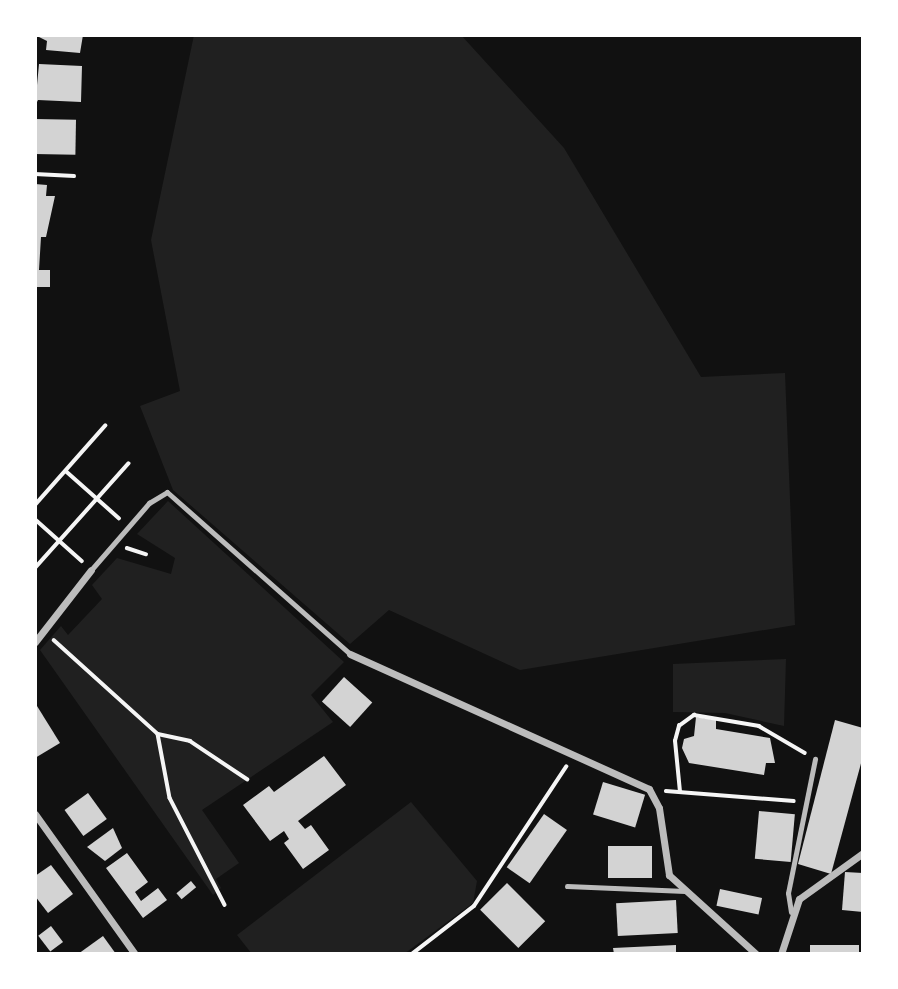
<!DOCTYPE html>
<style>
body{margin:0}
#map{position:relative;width:898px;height:989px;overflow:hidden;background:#111;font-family:Literata,serif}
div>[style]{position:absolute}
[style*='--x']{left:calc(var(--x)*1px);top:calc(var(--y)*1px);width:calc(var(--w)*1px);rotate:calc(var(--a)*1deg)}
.green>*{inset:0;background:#202020}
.building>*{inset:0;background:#d3d3d3;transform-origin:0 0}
.path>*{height:3.5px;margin:-1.75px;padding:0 1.75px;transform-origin:1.75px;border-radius:1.75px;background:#f5f5f5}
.service>*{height:5px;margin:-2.5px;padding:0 2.5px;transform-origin:2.5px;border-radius:2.5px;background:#bcbcbc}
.minor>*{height:7px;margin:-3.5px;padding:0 3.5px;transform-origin:3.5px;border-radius:3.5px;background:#bcbcbc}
span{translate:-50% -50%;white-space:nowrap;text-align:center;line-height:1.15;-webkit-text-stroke:5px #fff;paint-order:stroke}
.frame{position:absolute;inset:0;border:37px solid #fff;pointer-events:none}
</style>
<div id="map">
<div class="green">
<i style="clip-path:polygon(194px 35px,461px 35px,564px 148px,701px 377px,785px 373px,795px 625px,520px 670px,389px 610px,350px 644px,173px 490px,140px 406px,180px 391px,151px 240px)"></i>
<i style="clip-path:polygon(168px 501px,344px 662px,311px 695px,333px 722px,202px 810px,239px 863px,216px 879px,221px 888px,213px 895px,40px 650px,61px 626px,68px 635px,102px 599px,92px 585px,117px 558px,171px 574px,175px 558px,137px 534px)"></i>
<i style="clip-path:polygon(786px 659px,784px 726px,725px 713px,673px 712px,673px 664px)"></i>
<i style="clip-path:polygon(411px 802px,477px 881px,473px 903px,404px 954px,252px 954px,237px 935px)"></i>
</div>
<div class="building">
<i style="clip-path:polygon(35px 35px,83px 35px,80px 53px,46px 50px,47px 41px)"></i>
<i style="clip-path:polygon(39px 64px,82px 66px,81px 102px,38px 100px,35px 106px)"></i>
<i style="left:35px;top:119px;width:41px;height:35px;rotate:1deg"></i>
<i style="clip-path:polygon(35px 184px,47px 185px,46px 196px,55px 196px,46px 237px,41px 237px,39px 270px,50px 270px,50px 287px,35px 287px)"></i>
<i style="left:344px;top:677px;width:38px;height:33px;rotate:42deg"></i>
<i style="clip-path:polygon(37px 706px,60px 743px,35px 758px,35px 707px)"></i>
<i style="clip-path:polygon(696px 717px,716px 720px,716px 729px,770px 738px,775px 763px,766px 763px,764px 775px,689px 763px,682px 748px,684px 739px,694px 736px)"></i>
<i style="clip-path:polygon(835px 720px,863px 728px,863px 756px,831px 874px,798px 864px)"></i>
<i style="clip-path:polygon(324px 756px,346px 785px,298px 821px,305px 829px,311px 825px,329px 850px,303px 869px,284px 843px,289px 839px,284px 831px,270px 841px,243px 805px,269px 786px,274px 792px)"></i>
<i style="left:603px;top:782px;width:44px;height:34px;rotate:17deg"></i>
<i style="left:88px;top:793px;width:32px;height:29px;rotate:54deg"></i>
<i style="left:759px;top:811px;width:36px;height:48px;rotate:5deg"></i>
<i style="left:544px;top:814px;width:28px;height:65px;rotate:35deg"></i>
<i style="clip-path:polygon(113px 828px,122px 848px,105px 861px,87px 847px)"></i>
<i style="left:652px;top:846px;width:32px;height:44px;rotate:90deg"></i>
<i style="clip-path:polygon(127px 853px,148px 882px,135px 892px,141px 901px,158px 888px,167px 900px,143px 918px,106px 868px)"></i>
<i style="clip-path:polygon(51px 865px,73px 894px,48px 913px,35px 896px,35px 876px)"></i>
<i style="clip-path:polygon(845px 872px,863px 873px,863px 912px,842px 910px)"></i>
<i style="left:191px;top:881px;width:8px;height:19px;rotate:50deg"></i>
<i style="left:507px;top:883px;width:54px;height:38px;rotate:45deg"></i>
<i style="left:720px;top:889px;width:43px;height:17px;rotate:12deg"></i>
<i style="left:676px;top:900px;width:33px;height:60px;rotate:87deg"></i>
<i style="left:51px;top:926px;width:20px;height:16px;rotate:53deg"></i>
<i style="clip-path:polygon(103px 936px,116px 954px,78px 954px)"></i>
<i style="clip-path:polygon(676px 945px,676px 954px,614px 954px,613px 948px)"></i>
<i style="left:859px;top:945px;width:9px;height:49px;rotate:90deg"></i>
</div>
<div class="path">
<i style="--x:35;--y:174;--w:39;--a:3"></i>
<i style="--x:66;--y:471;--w:71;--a:41.6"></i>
<i style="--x:35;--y:505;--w:106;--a:-48.5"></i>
<i style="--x:35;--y:519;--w:63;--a:41.8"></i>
<i style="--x:127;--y:548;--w:20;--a:18"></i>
<i style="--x:35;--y:568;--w:140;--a:-48.2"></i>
<i style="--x:54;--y:640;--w:140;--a:42.1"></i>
<i style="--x:158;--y:734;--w:65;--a:79.4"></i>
<i style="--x:170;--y:798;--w:120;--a:62.8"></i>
<i style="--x:158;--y:734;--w:33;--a:12"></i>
<i style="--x:190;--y:741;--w:69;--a:33.7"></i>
<i style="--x:666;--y:791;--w:128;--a:4.5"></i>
<i style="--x:680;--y:792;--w:51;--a:-95.6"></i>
<i style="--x:675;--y:741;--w:16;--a:-75"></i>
<i style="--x:679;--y:726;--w:19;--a:-36"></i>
<i style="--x:694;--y:715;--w:66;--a:9.6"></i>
<i style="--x:759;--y:726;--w:53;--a:30.4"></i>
<i style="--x:412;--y:954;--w:78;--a:-37.7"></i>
<i style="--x:474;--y:906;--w:167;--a:-56.5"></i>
</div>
<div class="service">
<i style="--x:91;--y:570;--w:89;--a:-49.1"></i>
<i style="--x:149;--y:503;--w:21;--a:-31"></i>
<i style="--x:167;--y:492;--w:244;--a:41.5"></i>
<i style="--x:567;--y:886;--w:118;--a:2.4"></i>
<i style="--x:791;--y:912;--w:19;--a:-99"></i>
<i style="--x:788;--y:893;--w:137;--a:-78.6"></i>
</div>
<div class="minor">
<i style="--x:35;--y:642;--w:91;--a:-52.1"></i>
<i style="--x:350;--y:654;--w:328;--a:24.3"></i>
<i style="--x:649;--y:789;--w:21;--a:62"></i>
<i style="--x:659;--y:808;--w:68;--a:81.5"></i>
<i style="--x:669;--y:875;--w:118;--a:42.2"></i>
<i style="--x:35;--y:814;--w:172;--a:54.5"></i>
<i style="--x:781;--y:954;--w:58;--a:-71.9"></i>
<i style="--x:799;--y:899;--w:79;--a:-35.7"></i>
</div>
<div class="frame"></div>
</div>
